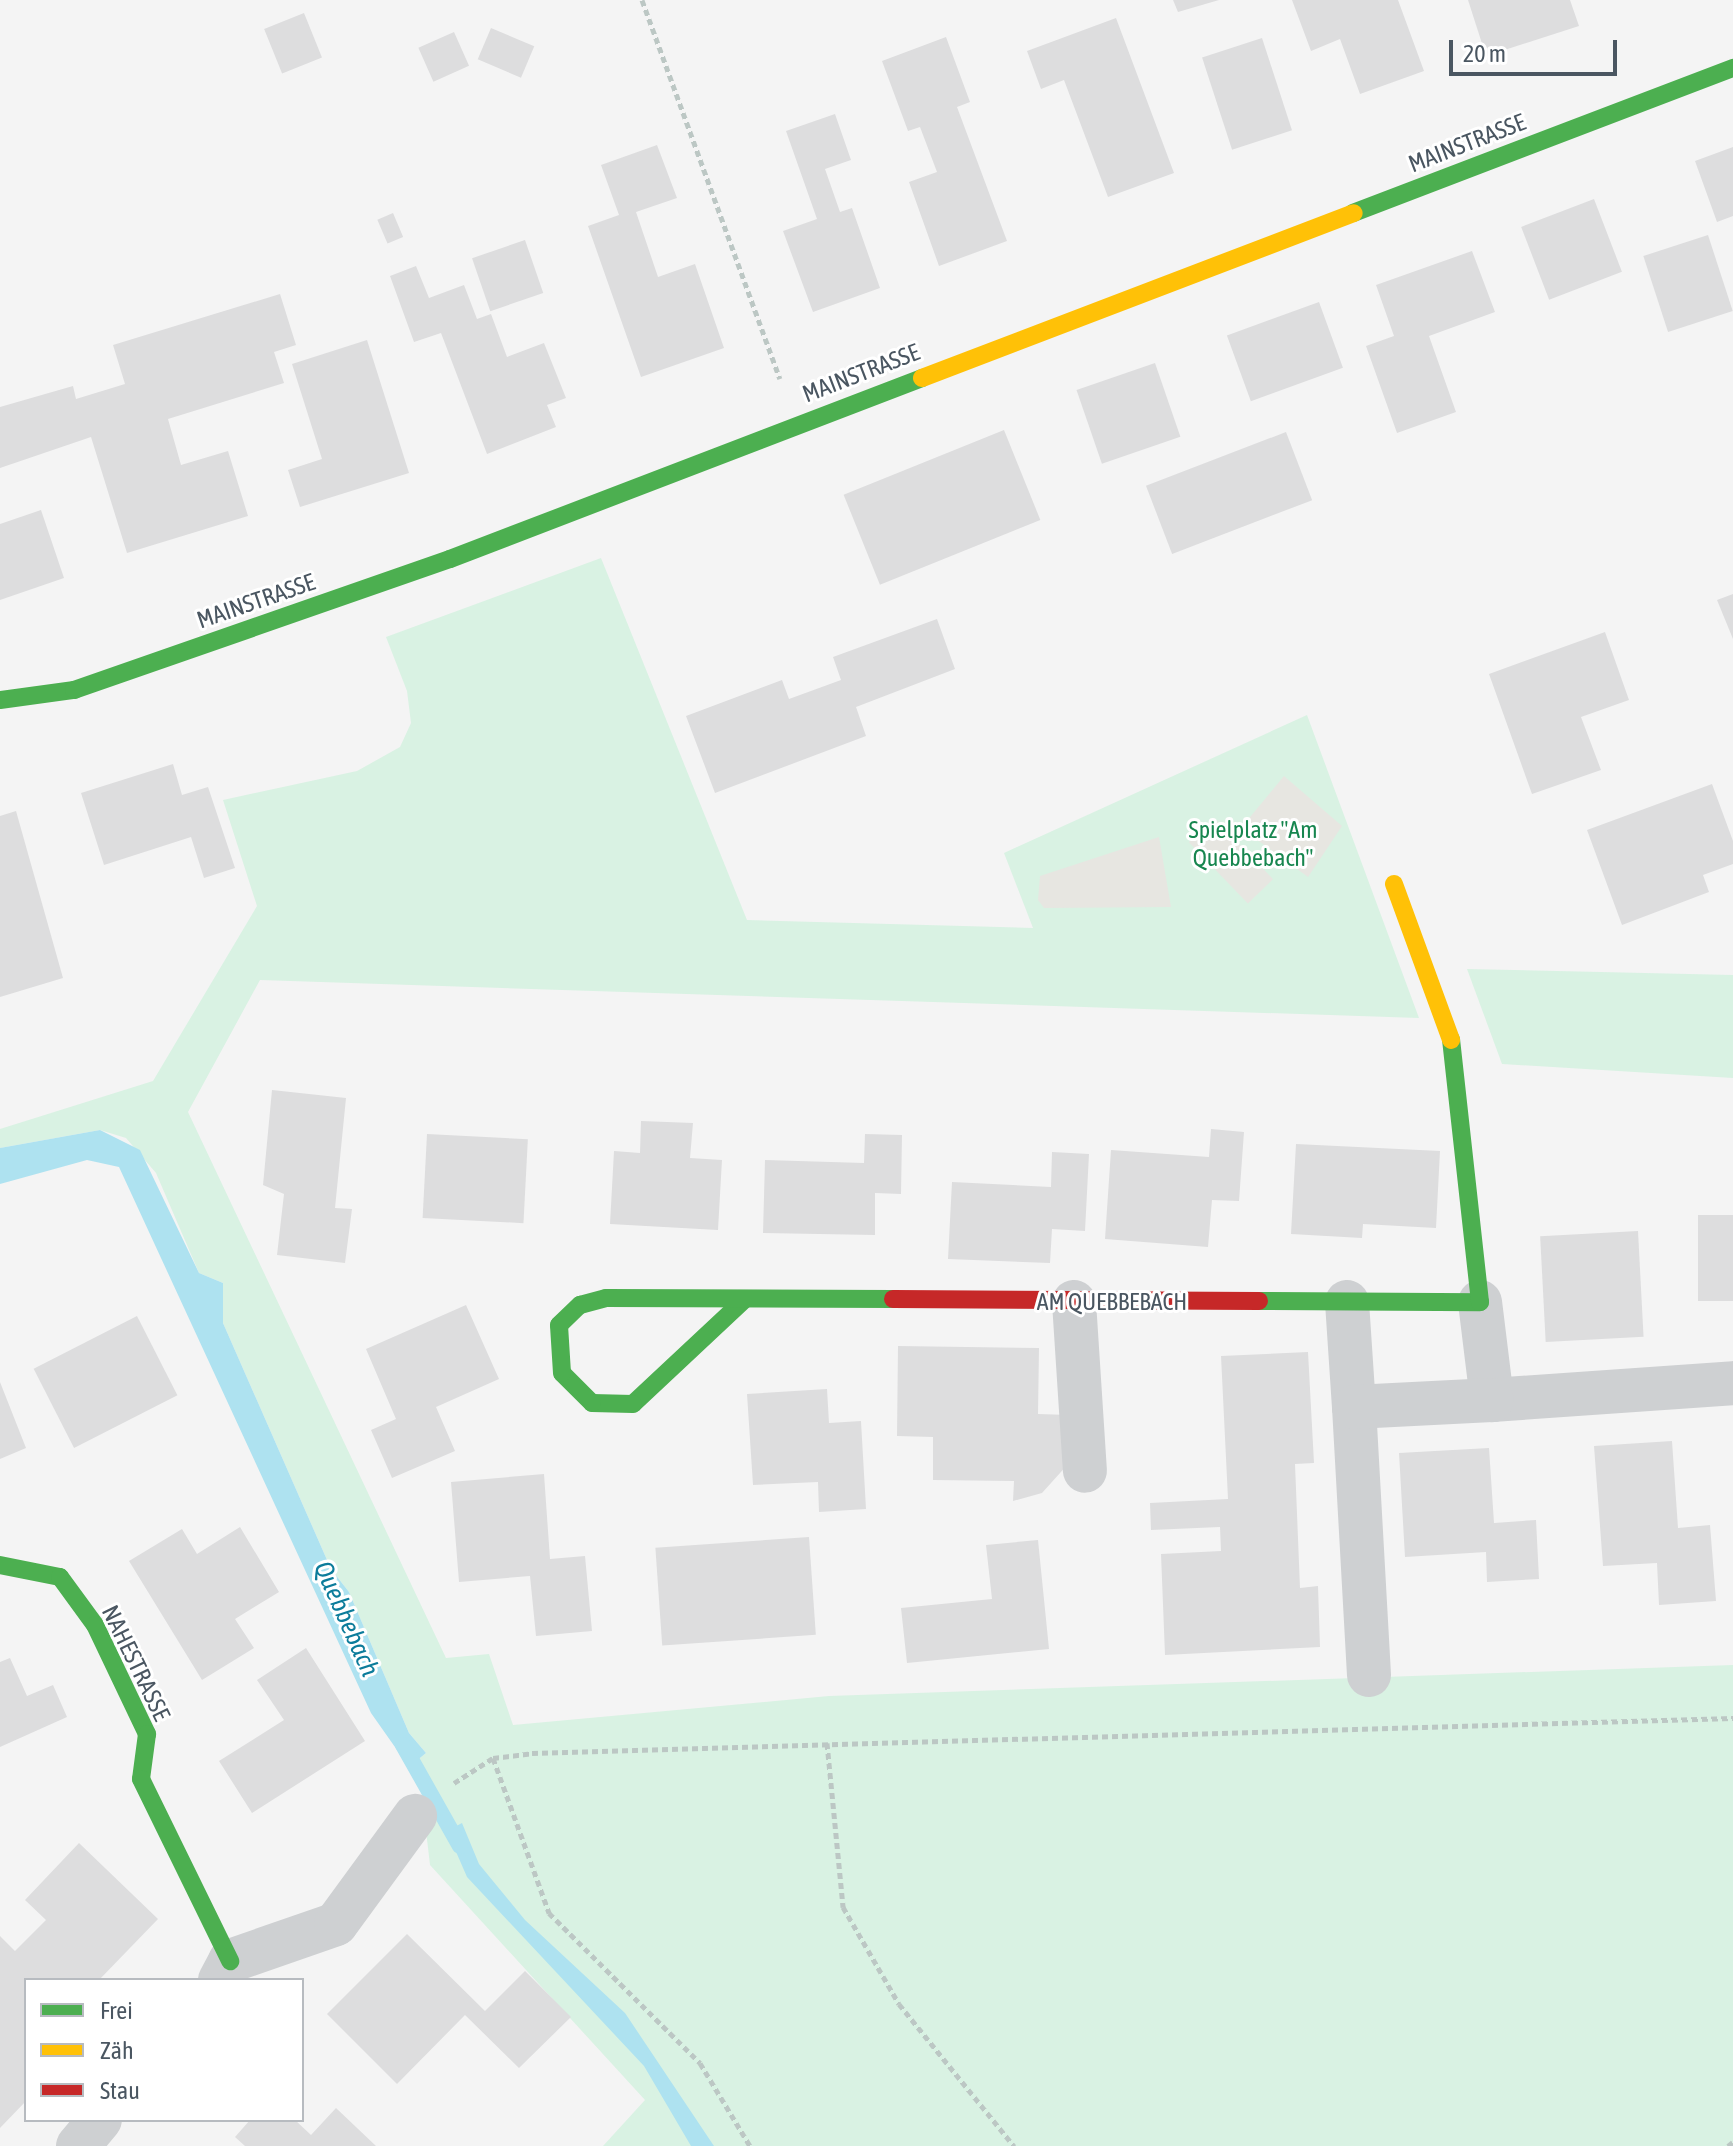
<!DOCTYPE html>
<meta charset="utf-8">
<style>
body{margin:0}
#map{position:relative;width:1733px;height:2146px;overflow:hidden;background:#f4f4f4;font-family:"Asap Condensed",sans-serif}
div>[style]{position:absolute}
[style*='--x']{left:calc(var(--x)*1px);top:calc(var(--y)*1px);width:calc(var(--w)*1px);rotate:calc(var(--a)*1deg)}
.green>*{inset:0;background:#d9f2e3}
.sand>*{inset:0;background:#e7e6e1;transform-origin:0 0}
.water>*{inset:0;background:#aee2f0}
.stream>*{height:16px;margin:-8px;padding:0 8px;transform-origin:8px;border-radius:8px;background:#aee2f0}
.building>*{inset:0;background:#ddddde;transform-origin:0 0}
.path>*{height:5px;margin-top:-2.5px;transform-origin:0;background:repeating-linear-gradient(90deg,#bcc7c4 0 6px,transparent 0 10px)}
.street>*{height:44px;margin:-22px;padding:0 22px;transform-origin:22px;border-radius:22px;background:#ced0d2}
.fast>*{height:18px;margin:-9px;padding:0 9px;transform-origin:9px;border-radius:9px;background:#4caf50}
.slow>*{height:18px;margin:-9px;padding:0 9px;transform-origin:9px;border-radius:9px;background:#ffc107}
.jam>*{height:18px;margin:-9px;padding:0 9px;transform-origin:9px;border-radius:9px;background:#c62828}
span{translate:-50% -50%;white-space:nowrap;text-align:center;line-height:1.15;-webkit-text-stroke:6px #fff;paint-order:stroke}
.street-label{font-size:24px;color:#4a5661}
.park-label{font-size:24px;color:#17864f}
.water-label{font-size:26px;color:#0c7c9b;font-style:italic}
.legend{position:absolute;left:24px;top:1978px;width:280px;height:144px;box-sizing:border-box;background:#fff;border:2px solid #b7bbc0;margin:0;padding:10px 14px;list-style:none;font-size:24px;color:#4a5661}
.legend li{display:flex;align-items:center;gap:16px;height:40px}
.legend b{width:40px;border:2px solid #b7bbc0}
.scale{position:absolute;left:1449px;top:40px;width:168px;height:36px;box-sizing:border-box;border:4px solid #4a5661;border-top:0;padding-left:10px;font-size:24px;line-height:28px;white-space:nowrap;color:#4a5661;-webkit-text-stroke:6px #fff;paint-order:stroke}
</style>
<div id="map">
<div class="green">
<i style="clip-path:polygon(601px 558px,747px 920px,1033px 928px,1004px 853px,1307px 715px,1419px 1018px,260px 980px,188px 1112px,446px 1658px,489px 1654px,513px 1725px,829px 1696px,1733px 1665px,1733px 2146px,603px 2146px,645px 2100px,430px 1865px,421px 1788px,409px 1767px,426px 1753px,409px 1733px,349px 1592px,331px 1569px,223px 1323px,223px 1283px,199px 1273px,156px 1173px,126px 1138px,100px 1130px,0 1148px,0 1129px,153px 1081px,257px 906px,223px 800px,357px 771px,400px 747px,411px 723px,407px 691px,386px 637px)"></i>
<i style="clip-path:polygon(1467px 969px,1733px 975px,1733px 1078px,1502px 1064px)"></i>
</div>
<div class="sand">
<i style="clip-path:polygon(1284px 776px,1342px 826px,1308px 877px,1241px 828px)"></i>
<i style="left:1214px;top:818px;width:85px;height:35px;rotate:46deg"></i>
<i style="clip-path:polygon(1159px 837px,1171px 907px,1044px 908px,1038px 900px,1040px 876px)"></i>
</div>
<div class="water">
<i style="clip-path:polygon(100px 1130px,140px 1150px,199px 1273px,223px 1283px,223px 1323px,331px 1569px,349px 1592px,409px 1733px,426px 1753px,409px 1767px,371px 1713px,119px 1167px,87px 1160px,0 1184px,0 1148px)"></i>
<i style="clip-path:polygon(462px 1823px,479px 1864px,525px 1920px,625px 2013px,714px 2146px,691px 2146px,644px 2066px,467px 1877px,447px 1831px)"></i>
</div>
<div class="stream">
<i style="--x:403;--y:1745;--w:116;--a:60.6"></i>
</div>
<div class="building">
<i style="clip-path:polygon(1173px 0,1219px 0,1178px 12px)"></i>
<i style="clip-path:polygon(1292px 0,1398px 0,1424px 71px,1360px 94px,1340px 39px,1311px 51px)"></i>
<i style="clip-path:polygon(1468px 0,1570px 0,1579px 26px,1486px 56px)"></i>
<i style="left:304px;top:13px;width:48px;height:43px;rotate:68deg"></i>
<i style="clip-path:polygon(1116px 18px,1174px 173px,1108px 197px,1064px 80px,1041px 89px,1027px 51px)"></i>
<i style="left:491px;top:28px;width:47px;height:34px;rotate:23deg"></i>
<i style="left:454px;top:32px;width:37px;height:39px;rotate:66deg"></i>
<i style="clip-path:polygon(946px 37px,970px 102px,957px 107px,1007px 241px,939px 266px,909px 182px,937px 172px,920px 127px,908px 131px,882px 61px)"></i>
<i style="left:1262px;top:38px;width:97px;height:63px;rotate:72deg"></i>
<i style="clip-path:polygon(835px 114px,851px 160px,825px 169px,840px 212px,852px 208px,880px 288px,813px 312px,783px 231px,817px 219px,786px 131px)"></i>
<i style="clip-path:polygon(657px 145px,677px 198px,636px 212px,658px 277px,695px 264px,724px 348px,641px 377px,588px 226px,619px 215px,601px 165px)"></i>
<i style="clip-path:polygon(1733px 147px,1733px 216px,1717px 222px,1695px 161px)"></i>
<i style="left:1594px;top:199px;width:78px;height:78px;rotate:69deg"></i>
<i style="left:393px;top:213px;width:26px;height:17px;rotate:67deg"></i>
<i style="left:1708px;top:235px;width:80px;height:68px;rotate:72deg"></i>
<i style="left:525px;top:240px;width:56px;height:56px;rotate:71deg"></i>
<i style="clip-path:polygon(1472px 251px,1495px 312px,1429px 336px,1456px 412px,1397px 433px,1366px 346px,1394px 336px,1376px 285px)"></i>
<i style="clip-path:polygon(416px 266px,429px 298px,464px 285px,477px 319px,491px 314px,507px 357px,544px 343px,566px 398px,547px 405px,556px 427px,487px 454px,441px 333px,414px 342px,390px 276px)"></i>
<i style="clip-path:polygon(280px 294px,296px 345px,274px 352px,284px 383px,168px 419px,181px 465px,228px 451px,248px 516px,127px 553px,91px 437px,0 468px,0 407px,73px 386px,76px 399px,125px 384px,113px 345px)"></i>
<i style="left:1319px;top:302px;width:70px;height:98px;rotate:70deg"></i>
<i style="clip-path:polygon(367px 340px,409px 473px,300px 507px,288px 470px,322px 459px,292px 364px)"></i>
<i style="left:1155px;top:363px;width:78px;height:83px;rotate:71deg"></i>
<i style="left:1004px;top:430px;width:97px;height:173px;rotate:68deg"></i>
<i style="left:1286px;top:432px;width:73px;height:150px;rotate:69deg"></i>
<i style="clip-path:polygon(41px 510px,64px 578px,0 600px,0 524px)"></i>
<i style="clip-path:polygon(1733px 594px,1733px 639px,1717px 600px)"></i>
<i style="clip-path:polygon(937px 619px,955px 669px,856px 707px,866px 736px,715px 793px,686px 716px,782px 680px,789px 699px,841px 680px,833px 657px)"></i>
<i style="clip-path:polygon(1605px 632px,1629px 700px,1581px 717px,1601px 770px,1532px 794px,1489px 674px)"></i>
<i style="clip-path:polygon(173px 764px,182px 795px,208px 787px,235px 868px,204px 878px,191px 837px,104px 865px,81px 793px)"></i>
<i style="clip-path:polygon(1712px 784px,1733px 841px,1733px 864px,1703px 875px,1709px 892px,1622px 925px,1587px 830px)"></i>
<i style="clip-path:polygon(16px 811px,63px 978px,0 997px,0 816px)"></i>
<i style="clip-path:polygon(272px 1090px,346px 1098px,335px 1208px,352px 1209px,345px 1263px,277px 1255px,284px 1194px,263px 1185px)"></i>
<i style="clip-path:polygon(641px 1121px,693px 1123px,690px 1158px,722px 1160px,718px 1230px,610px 1224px,614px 1151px,640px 1153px)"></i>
<i style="clip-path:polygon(1211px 1129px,1244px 1132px,1239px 1201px,1212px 1200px,1208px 1247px,1105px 1239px,1111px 1150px,1209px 1157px)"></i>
<i style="left:427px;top:1134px;width:101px;height:84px;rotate:3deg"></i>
<i style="clip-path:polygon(865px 1134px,902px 1135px,901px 1194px,875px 1193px,875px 1235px,763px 1233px,765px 1160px,864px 1163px)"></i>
<i style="clip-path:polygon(1296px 1144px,1440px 1151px,1436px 1228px,1363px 1224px,1362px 1238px,1291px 1234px)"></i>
<i style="clip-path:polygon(1052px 1152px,1089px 1154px,1085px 1231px,1052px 1229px,1050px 1263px,948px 1259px,952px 1182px,1051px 1187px)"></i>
<i style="left:1733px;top:1215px;width:86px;height:35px;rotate:90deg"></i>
<i style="left:1638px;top:1231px;width:106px;height:98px;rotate:87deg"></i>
<i style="clip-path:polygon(466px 1305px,499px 1379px,436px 1407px,455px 1451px,392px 1478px,371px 1430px,396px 1419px,366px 1349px)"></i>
<i style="left:137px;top:1316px;width:89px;height:116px;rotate:63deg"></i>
<i style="clip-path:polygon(898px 1346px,1039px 1348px,1038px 1414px,1070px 1415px,1069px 1463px,1042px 1493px,1013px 1501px,1014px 1481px,933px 1480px,933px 1437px,897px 1436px)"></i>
<i style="clip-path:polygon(1308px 1352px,1314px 1463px,1295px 1464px,1300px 1588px,1318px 1586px,1320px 1647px,1165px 1655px,1161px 1554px,1221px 1551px,1220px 1527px,1151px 1530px,1150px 1503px,1228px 1499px,1221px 1356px)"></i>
<i style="clip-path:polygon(0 1382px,26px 1448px,0 1459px)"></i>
<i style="clip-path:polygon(827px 1389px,829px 1423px,861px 1421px,866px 1509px,819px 1512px,818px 1482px,753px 1485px,747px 1394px)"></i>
<i style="clip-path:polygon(1672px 1441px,1678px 1528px,1710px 1525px,1716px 1601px,1659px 1605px,1657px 1563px,1603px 1566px,1594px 1446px)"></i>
<i style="clip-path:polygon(1489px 1448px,1494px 1523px,1536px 1520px,1539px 1579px,1487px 1582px,1486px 1552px,1405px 1557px,1399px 1453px)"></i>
<i style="clip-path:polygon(544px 1474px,550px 1559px,585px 1556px,592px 1631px,536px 1636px,530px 1576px,459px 1582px,451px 1482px)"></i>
<i style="clip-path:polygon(240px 1527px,279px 1592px,235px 1619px,254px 1648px,202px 1680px,129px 1561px,182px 1529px,197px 1554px)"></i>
<i style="left:809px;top:1537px;width:98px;height:154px;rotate:86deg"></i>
<i style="clip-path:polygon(1038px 1540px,1049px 1649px,907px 1663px,901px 1608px,992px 1599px,986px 1545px)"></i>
<i style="clip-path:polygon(306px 1648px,365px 1741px,252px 1813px,219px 1761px,284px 1720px,257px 1680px)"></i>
<i style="clip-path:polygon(10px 1658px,27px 1696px,53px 1685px,67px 1717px,0 1747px,0 1662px)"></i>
<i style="clip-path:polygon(79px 1843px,158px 1919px,99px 1980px,26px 1980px,26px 2101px,0 2128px,0 1936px,15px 1951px,46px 1920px,25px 1900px)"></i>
<i style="clip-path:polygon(407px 1934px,485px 2011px,525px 1971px,571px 2017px,519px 2068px,465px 2015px,397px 2084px,327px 2014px)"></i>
<i style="clip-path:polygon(336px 2108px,376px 2146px,245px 2146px,235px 2137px,250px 2120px,295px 2120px,311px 2135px)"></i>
</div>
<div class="path">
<i style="--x:642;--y:0;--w:403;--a:70"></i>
<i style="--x:827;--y:1743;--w:165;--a:84.4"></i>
<i style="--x:843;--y:1907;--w:112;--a:60"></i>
<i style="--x:899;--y:2004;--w:183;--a:51"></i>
<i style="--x:493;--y:1758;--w:165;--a:70.1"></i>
<i style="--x:549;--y:1913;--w:213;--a:44.8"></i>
<i style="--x:700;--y:2063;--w:97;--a:58.9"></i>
<i style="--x:454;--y:1783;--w:46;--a:-32.7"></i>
<i style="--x:493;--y:1758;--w:39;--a:-7"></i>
<i style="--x:532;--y:1753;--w:1202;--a:-1.67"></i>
<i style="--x:1728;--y:2146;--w:6;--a:-39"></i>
</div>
<div class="street">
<i style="--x:1074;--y:1302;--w:169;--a:86.3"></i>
<i style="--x:1347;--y:1302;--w:105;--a:86.2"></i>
<i style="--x:1480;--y:1302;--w:99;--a:83"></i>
<i style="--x:1492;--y:1400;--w:242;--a:-4"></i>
<i style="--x:1369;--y:1675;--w:268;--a:-93.2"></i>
<i style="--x:1354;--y:1407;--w:138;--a:-2.9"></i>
<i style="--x:220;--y:1980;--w:21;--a:-62"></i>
<i style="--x:230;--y:1961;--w:112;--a:-19.2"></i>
<i style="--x:336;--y:1924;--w:134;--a:-53.8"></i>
<i style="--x:78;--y:2146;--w:34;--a:-50"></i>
</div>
<div class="fast">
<i style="--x:1353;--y:213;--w:407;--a:-20.9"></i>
<i style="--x:0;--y:700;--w:75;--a:-7.7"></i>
<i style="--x:74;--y:690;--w:398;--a:-19.2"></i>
<i style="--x:450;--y:559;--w:506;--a:-20.98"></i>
<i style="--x:744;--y:1300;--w:152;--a:136.9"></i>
<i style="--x:633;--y:1404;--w:41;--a:-178.6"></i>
<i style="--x:592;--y:1403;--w:42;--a:-135"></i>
<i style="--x:562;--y:1373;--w:48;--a:-93.6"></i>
<i style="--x:559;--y:1325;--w:29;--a:-44"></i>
<i style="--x:580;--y:1305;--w:27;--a:-15"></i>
<i style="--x:606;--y:1298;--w:287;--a:0.2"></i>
<i style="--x:1259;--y:1301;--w:221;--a:0.3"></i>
<i style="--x:1480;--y:1302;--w:264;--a:-96.3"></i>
<i style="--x:0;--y:1565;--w:61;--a:11.3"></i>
<i style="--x:60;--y:1577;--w:59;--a:53.9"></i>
<i style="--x:95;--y:1625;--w:121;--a:64.5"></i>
<i style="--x:147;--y:1734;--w:45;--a:97.6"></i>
<i style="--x:141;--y:1779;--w:203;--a:63.9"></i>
</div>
<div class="slow">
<i style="--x:922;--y:378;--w:462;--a:-20.9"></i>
<i style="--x:1394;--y:884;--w:166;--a:69.9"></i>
</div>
<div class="jam">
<i style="--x:893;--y:1299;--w:366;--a:0.3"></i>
</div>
<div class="street-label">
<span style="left:1467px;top:143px;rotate:-21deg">MAINSTRASSE</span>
<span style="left:861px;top:373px;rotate:-21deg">MAINSTRASSE</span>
<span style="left:256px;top:601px;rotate:-19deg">MAINSTRASSE</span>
<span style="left:1112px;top:1302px">AM QUEBBEBACH</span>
<span style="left:136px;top:1663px;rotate:64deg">NAHESTRASSE</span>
</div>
<div class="park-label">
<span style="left:1253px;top:844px">Spielplatz "Am<br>Quebbebach"</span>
</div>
<div class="water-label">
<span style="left:346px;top:1619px;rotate:66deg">Quebbebach</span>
</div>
<ul class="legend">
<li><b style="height:10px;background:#4caf50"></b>Frei</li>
<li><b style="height:10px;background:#ffc107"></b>Zäh</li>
<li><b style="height:10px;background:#c62828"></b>Stau</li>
</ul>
<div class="scale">20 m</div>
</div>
